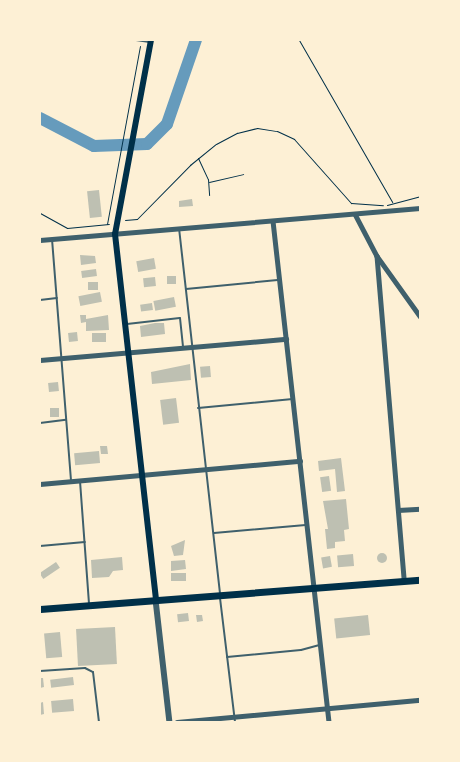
<!DOCTYPE html>
<style>
body{margin:0}
#map{position:relative;width:460px;height:762px;overflow:hidden;background:#fdf0d5;font-family:"Asap Condensed",sans-serif}
div>[style]{position:absolute}
[style*='--x']{left:calc(var(--x)*1px);top:calc(var(--y)*1px);width:calc(var(--w)*1px);rotate:calc(var(--a)*1deg)}
.river>*{height:12px;margin:-6px;padding:0 6px;transform-origin:6px;border-radius:6px;background:#669bbc}
.building>*{inset:0;background:#bec0b2;transform-origin:0 0}
.round{border-radius:50%}
.path>*{height:1px;margin:-0.5px;padding:0 0.5px;transform-origin:0.5px;border-radius:0.5px;background:#003049}
.service>*{height:2px;margin:-1px;padding:0 1px;transform-origin:1px;border-radius:1px;background:#3f606c}
.minor>*{height:4.5px;margin:-2.25px;padding:0 2.25px;transform-origin:2.25px;border-radius:2.25px;background:#3f606c}
.tertiary>*{height:5.5px;margin:-2.75px;padding:0 2.75px;transform-origin:2.75px;border-radius:2.75px;background:#3f606c}
.secondary>*{height:6px;margin:-3px;padding:0 3px;transform-origin:3px;border-radius:3px;background:#003049}
.primary>*{height:7px;margin:-3.5px;padding:0 3.5px;transform-origin:3.5px;border-radius:3.5px;background:#003049}
span{translate:-50% -50%;white-space:nowrap;text-align:center;line-height:1.15;-webkit-text-stroke:4px #fdf0d5;paint-order:stroke}
.frame{position:absolute;inset:0;border:41px solid #fdf0d5;pointer-events:none}
</style>
<div id="map">
<div class="river">
<i style="--x:40;--y:118;--w:61;--a:27.4"></i>
<i style="--x:94;--y:146;--w:53;--a:-2.2"></i>
<i style="--x:147;--y:144;--w:28;--a:-45"></i>
<i style="--x:167;--y:124;--w:89;--a:-71"></i>
</div>
<div class="building">
<i style="left:99px;top:190px;width:27px;height:12px;rotate:84deg"></i>
<i style="clip-path:polygon(192px 199px,193px 206px,179px 207px,179px 201px)"></i>
<i style="clip-path:polygon(80px 255px,95px 256px,96px 263px,81px 265px)"></i>
<i style="left:154px;top:258px;width:11px;height:18px;rotate:80deg"></i>
<i style="left:96px;top:269px;width:7px;height:15px;rotate:82deg"></i>
<i style="left:176px;top:276px;width:8px;height:9px;rotate:90deg"></i>
<i style="left:155px;top:277px;width:9px;height:12px;rotate:84deg"></i>
<i style="left:88px;top:282px;width:10px;height:8px"></i>
<i style="left:100px;top:292px;width:10px;height:22px;rotate:79deg"></i>
<i style="left:174px;top:297px;width:10px;height:21px;rotate:79deg"></i>
<i style="left:152px;top:303px;width:7px;height:12px;rotate:82deg"></i>
<i style="clip-path:polygon(80px 315px,86px 315px,86px 319px,108px 315px,109px 330px,86px 331px,86px 322px,81px 323px)"></i>
<i style="clip-path:polygon(155px 323px,164px 323px,165px 334px,141px 337px,140px 326px)"></i>
<i style="left:77px;top:332px;width:9px;height:9px;rotate:84deg"></i>
<i style="left:92px;top:333px;width:14px;height:9px"></i>
<i style="clip-path:polygon(190px 364px,191px 380px,152px 384px,151px 372px)"></i>
<i style="left:210px;top:366px;width:11px;height:10px;rotate:85deg"></i>
<i style="left:58px;top:382px;width:9px;height:10px;rotate:84deg"></i>
<i style="left:176px;top:398px;width:25px;height:16px;rotate:83deg"></i>
<i style="left:50px;top:408px;width:9px;height:9px"></i>
<i style="clip-path:polygon(100px 446px,107px 446px,108px 454px,101px 454px)"></i>
<i style="left:99px;top:451px;width:12px;height:25px;rotate:85deg"></i>
<i style="clip-path:polygon(341px 458px,345px 491px,337px 492px,335px 469px,319px 471px,318px 461px)"></i>
<i style="left:329px;top:476px;width:15px;height:9px;rotate:82deg"></i>
<i style="clip-path:polygon(346px 499px,349px 529px,344px 530px,345px 541px,335px 542px,335px 548px,327px 549px,325px 529px,328px 529px,323px 501px)"></i>
<i style="clip-path:polygon(185px 540px,183px 555px,174px 556px,171px 546px)"></i>
<i class="round" style="left:377px;top:553px;width:10px;height:10px"></i>
<i style="left:353px;top:554px;width:12px;height:16px;rotate:85deg"></i>
<i style="left:330px;top:556px;width:11px;height:9px;rotate:80deg"></i>
<i style="clip-path:polygon(122px 557px,123px 570px,113px 571px,109px 577px,92px 578px,91px 560px)"></i>
<i style="clip-path:polygon(185px 560px,186px 569px,171px 571px,171px 561px)"></i>
<i style="left:56px;top:562px;width:7px;height:20px;rotate:56deg"></i>
<i style="left:186px;top:573px;width:8px;height:15px;rotate:90deg"></i>
<i style="left:188px;top:613px;width:8px;height:11px;rotate:83deg"></i>
<i style="clip-path:polygon(196px 615px,202px 615px,203px 621px,197px 622px)"></i>
<i style="left:368px;top:615px;width:20px;height:34px;rotate:84deg"></i>
<i style="left:115px;top:627px;width:37px;height:39px;rotate:87deg"></i>
<i style="left:60px;top:632px;width:25px;height:16px;rotate:85deg"></i>
<i style="left:73px;top:677px;width:8px;height:23px;rotate:83deg"></i>
<i style="clip-path:polygon(40px 678px,43px 678px,44px 687px,40px 688px)"></i>
<i style="left:73px;top:699px;width:12px;height:22px;rotate:85deg"></i>
<i style="clip-path:polygon(43px 702px,44px 714px,40px 715px,40px 703px)"></i>
</div>
<div class="path">
<i style="--x:299;--y:40;--w:187;--a:60.1"></i>
<i style="--x:198;--y:158;--w:23;--a:65"></i>
<i style="--x:208;--y:179;--w:16;--a:86"></i>
<i style="--x:209;--y:182;--w:35;--a:-13"></i>
<i style="--x:387;--y:205;--w:34;--a:-15"></i>
<i style="--x:40;--y:213;--w:31;--a:29"></i>
<i style="--x:67;--y:228;--w:42;--a:-5.4"></i>
<i style="--x:125;--y:220;--w:12;--a:-5"></i>
<i style="--x:137;--y:219;--w:76;--a:-45.5"></i>
<i style="--x:190;--y:165;--w:33;--a:-39"></i>
<i style="--x:216;--y:144;--w:24;--a:-28"></i>
<i style="--x:237;--y:133;--w:21;--a:-14"></i>
<i style="--x:257;--y:128;--w:20;--a:9"></i>
<i style="--x:277;--y:131;--w:19;--a:25"></i>
<i style="--x:294;--y:139;--w:86;--a:48.3"></i>
<i style="--x:351;--y:203;--w:32;--a:4"></i>
<i style="--x:107;--y:224;--w:181;--a:-79.5"></i>
</div>
<div class="service">
<i style="--x:136;--y:40;--w:12;--a:9"></i>
<i style="--x:179;--y:228;--w:368;--a:83.6"></i>
<i style="--x:52;--y:239;--w:243;--a:85.5"></i>
<i style="--x:186;--y:289;--w:92;--a:-5.6"></i>
<i style="--x:40;--y:300;--w:17;--a:-7"></i>
<i style="--x:127;--y:324;--w:53;--a:-6.5"></i>
<i style="--x:180;--y:318;--w:29;--a:84"></i>
<i style="--x:198;--y:408;--w:95;--a:-5.4"></i>
<i style="--x:40;--y:423;--w:26;--a:-7"></i>
<i style="--x:80;--y:481;--w:122;--a:85.8"></i>
<i style="--x:214;--y:533;--w:92;--a:-5"></i>
<i style="--x:40;--y:546;--w:45;--a:-5.1"></i>
<i style="--x:220;--y:598;--w:125;--a:83.1"></i>
<i style="--x:227;--y:657;--w:74;--a:-5.4"></i>
<i style="--x:301;--y:650;--w:20;--a:-15"></i>
<i style="--x:40;--y:671;--w:45;--a:-3.8"></i>
<i style="--x:85;--y:668;--w:9;--a:27"></i>
<i style="--x:93;--y:672;--w:50;--a:83.2"></i>
</div>
<div class="minor">
<i style="--x:355;--y:214;--w:47;--a:62.4"></i>
<i style="--x:377;--y:256;--w:74;--a:54.4"></i>
<i style="--x:273;--y:221;--w:504;--a:83.62"></i>
<i style="--x:40;--y:240;--w:381;--a:-4.8"></i>
<i style="--x:377;--y:256;--w:325;--a:85.2"></i>
<i style="--x:40;--y:360;--w:247;--a:-4.9"></i>
<i style="--x:40;--y:484;--w:261;--a:-5.1"></i>
<i style="--x:398;--y:510;--w:22;--a:-3"></i>
<i style="--x:177;--y:722;--w:244;--a:-5.2"></i>
</div>
<div class="tertiary">
<i style="--x:156;--y:600;--w:123;--a:83.5"></i>
</div>
<div class="secondary">
<i style="--x:151;--y:40;--w:197;--a:100.5"></i>
<i style="--x:115;--y:234;--w:368;--a:83.6"></i>
</div>
<div class="primary">
<i style="--x:40;--y:609;--w:381;--a:-4.4"></i>
</div>
<div class="frame"></div>
</div>
